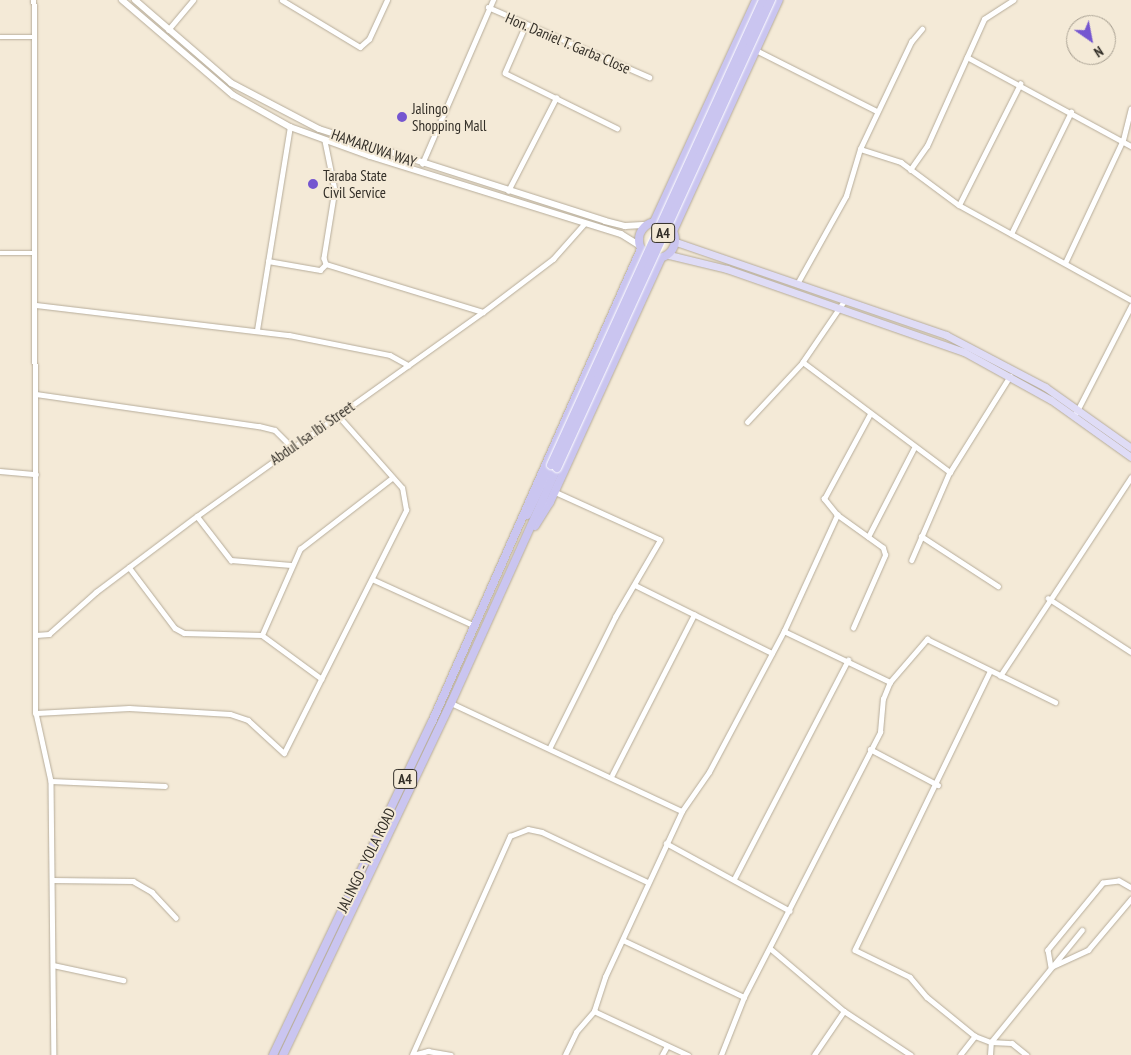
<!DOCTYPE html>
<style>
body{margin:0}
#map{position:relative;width:1131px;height:1055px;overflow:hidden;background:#f4ead7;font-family:"PT Sans Narrow",sans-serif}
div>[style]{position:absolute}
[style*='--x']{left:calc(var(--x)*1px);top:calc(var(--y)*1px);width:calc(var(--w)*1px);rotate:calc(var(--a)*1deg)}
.roads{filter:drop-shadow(0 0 1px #b6ac9a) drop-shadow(0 0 1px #b6ac9a)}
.street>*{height:4.5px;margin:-2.25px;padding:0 2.25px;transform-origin:2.25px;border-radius:2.25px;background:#fff}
.secondary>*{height:6px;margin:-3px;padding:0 3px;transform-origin:3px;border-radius:3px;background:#fff}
.primary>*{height:7px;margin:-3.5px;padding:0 3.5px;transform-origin:3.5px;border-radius:3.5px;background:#dfdcf6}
.highway>*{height:8px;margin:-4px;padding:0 4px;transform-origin:4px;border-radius:4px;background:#cac5f0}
.highway>.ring{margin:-4px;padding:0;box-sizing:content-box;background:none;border:8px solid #cac5f0;border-radius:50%}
.bridges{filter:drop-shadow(0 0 1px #fff) drop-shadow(0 0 1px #fff)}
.highway-bridge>*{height:8px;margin:-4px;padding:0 4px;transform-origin:4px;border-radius:4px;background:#cac5f0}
.dots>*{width:14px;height:14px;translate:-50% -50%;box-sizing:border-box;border:2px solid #f4ead7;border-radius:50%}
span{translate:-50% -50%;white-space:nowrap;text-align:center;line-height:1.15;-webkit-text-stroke:4px #f4ead7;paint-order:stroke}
.shield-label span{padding:1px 4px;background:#f4ead7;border:1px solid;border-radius:4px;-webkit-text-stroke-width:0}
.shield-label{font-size:14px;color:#332f28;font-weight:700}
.street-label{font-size:15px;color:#332f28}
.poi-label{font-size:15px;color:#332f28}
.left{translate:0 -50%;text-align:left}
.north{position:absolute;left:1066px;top:15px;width:50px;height:50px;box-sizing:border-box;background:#f4ead7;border:1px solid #a79f91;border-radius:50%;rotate:147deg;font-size:14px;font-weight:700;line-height:20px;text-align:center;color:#332f28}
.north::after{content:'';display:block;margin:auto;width:18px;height:22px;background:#7556d0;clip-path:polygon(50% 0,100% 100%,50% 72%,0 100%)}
</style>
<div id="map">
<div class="roads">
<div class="street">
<i style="--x:34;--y:0;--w:713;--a:89.84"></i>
<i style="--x:36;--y:713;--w:70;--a:77.6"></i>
<i style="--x:51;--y:781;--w:274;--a:89.4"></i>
<i style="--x:282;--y:0;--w:91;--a:31.1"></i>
<i style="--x:360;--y:47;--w:12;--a:-42"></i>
<i style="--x:369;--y:39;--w:43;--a:-65.2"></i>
<i style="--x:488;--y:7;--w:176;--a:23.5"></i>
<i style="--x:526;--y:25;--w:52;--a:113.6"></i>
<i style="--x:505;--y:73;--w:125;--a:26.2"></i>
<i style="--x:168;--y:30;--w:39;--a:-50"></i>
<i style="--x:0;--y:37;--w:34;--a:0"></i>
<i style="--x:756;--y:50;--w:136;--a:26.8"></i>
<i style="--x:967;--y:57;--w:187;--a:28.5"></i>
<i style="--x:325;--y:141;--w:50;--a:78.5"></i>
<i style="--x:335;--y:190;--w:69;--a:99.2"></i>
<i style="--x:324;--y:258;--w:6;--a:72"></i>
<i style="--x:326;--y:264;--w:164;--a:17"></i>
<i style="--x:860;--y:149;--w:43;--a:17.6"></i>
<i style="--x:901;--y:162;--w:72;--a:36.6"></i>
<i style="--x:959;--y:205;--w:196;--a:28.9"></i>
<i style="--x:422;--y:164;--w:179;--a:-66.6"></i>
<i style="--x:910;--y:170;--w:29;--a:-55"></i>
<i style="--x:927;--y:146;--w:139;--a:-65.8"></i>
<i style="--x:984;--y:19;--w:35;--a:-33"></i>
<i style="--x:508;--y:191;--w:105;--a:-62.7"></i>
<i style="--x:959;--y:205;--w:136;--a:-63.2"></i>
<i style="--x:1011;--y:234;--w:136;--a:-63.8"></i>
<i style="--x:0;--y:253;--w:35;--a:0"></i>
<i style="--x:268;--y:261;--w:53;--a:9.8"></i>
<i style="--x:320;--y:270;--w:8;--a:-45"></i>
<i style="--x:1065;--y:263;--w:136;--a:-64.8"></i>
<i style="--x:1123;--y:140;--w:32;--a:-76"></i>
<i style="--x:797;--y:284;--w:101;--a:-60.9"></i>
<i style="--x:846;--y:196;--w:49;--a:-73.4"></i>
<i style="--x:860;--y:149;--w:119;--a:-64.5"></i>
<i style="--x:911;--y:42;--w:17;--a:-50"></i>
<i style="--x:844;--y:302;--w:73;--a:124.3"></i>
<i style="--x:803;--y:362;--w:184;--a:36.8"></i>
<i style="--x:950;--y:472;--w:96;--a:113.4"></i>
<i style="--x:36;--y:305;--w:255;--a:6.8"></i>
<i style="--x:289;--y:335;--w:103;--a:11.2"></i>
<i style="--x:390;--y:355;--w:21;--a:29"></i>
<i style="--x:257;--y:330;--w:206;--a:-80.8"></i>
<i style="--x:36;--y:394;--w:225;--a:8.2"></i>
<i style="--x:259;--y:426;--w:16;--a:14"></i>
<i style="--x:275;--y:430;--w:25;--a:45"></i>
<i style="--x:1075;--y:415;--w:123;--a:-62.8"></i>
<i style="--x:747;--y:422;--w:82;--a:-47"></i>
<i style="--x:0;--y:471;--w:36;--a:5"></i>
<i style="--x:950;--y:472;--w:113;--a:-58"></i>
<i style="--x:197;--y:516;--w:56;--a:52.3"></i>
<i style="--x:231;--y:560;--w:60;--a:4.8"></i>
<i style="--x:921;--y:536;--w:92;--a:33"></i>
<i style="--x:868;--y:537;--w:100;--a:-62.7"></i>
<i style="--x:129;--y:567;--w:76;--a:53"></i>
<i style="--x:175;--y:628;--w:10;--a:29"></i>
<i style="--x:184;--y:633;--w:78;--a:1.5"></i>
<i style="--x:262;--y:635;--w:74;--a:36.3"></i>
<i style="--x:372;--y:579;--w:113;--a:24.5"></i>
<i style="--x:635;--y:585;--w:153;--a:26.4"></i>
<i style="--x:1048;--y:598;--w:99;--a:33"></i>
<i style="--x:853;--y:628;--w:80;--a:-66.3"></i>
<i style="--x:885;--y:555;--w:7;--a:-106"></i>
<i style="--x:883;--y:548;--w:57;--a:-144.3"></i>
<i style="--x:837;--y:515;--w:21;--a:-129"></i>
<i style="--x:824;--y:499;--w:97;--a:-61.6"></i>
<i style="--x:784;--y:631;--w:118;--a:25.7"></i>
<i style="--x:36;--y:635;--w:13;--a:-4"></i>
<i style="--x:49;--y:634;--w:63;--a:-41.8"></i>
<i style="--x:96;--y:592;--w:126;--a:-37"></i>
<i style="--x:197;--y:516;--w:351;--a:-35.5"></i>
<i style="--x:483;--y:312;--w:88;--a:-37.1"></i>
<i style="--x:553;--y:259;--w:47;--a:-48.5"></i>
<i style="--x:262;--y:635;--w:94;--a:-66.2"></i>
<i style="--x:300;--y:549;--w:116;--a:-37.7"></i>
<i style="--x:990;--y:672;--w:309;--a:115.9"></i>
<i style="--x:855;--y:950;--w:61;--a:26.1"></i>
<i style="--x:910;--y:977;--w:26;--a:50"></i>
<i style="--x:927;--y:997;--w:62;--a:39.1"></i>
<i style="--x:975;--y:1036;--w:17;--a:21"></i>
<i style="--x:991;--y:1042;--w:21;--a:3"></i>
<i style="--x:1012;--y:1043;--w:19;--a:39"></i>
<i style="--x:1000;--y:676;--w:238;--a:-56.6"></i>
<i style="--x:451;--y:703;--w:255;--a:25.1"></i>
<i style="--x:36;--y:713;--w:93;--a:-3.1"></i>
<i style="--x:129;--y:708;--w:101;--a:3.4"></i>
<i style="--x:230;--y:714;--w:19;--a:18"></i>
<i style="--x:248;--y:720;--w:49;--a:42.5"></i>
<i style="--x:284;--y:753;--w:272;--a:-63.3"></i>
<i style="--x:406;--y:510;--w:22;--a:-100"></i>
<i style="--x:402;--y:488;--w:96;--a:-131.6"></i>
<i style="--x:550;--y:747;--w:145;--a:-63.4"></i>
<i style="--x:615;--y:617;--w:89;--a:-59.7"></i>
<i style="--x:660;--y:540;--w:116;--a:-155.6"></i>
<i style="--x:870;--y:749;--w:77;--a:27.9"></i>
<i style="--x:612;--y:775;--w:180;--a:-62.9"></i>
<i style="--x:51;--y:781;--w:114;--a:2.5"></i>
<i style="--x:666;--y:843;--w:141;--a:28.7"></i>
<i style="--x:734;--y:879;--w:247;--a:-62.5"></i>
<i style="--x:52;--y:880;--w:81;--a:0.7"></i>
<i style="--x:133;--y:881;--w:22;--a:30"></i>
<i style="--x:152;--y:892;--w:35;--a:47"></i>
<i style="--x:1131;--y:888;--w:14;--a:-150"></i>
<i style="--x:1119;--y:881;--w:16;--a:173"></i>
<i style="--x:1103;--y:883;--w:87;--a:129.4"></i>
<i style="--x:1048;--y:950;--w:17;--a:80"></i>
<i style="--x:1051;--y:967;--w:41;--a:-24.7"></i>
<i style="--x:1088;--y:950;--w:67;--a:-49.9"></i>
<i style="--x:623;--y:940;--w:134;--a:25.2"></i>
<i style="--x:771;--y:949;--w:96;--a:40.3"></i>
<i style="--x:844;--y:1011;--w:80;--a:33.3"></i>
<i style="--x:53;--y:965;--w:72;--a:12.1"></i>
<i style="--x:594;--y:1011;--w:104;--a:25.1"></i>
<i style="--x:412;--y:1055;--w:240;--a:-65.9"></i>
<i style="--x:510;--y:836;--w:19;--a:-21"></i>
<i style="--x:528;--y:829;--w:14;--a:12"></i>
<i style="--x:542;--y:832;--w:117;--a:25.3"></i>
<i style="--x:413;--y:1055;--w:16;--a:-15"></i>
<i style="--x:428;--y:1051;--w:23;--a:10"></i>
<i style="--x:565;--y:1055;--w:25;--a:-64"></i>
<i style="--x:576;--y:1032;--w:28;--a:-49"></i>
<i style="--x:594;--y:1011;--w:36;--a:-72"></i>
<i style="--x:605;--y:977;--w:183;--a:-65.1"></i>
<i style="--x:682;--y:811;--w:47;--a:-55.3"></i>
<i style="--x:709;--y:772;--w:160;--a:-62"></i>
<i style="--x:784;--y:631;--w:128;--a:-65.4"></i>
<i style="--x:662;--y:1055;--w:10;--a:-61"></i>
<i style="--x:721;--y:1055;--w:62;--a:-68.4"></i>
<i style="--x:744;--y:997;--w:298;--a:-62.8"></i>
<i style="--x:880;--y:732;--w:33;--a:-85"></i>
<i style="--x:883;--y:699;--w:18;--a:-68"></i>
<i style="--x:890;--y:682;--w:57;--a:-49.3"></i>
<i style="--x:927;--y:639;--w:143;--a:26.2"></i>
<i style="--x:814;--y:1055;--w:53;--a:-55.7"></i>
<i style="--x:960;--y:1055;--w:24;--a:-52"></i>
<i style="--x:990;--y:1055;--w:13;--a:-86"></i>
<i style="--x:991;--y:1042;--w:144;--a:-50.9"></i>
</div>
<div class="secondary">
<i style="--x:122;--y:0;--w:146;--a:40.6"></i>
<i style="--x:233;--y:95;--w:65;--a:29.3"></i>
<i style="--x:290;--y:127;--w:85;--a:19.9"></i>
<i style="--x:370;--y:156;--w:263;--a:17.3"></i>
<i style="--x:621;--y:234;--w:22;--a:32"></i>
<i style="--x:135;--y:0;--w:127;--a:40.8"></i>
<i style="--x:231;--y:83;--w:99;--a:27.6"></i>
<i style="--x:319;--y:129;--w:300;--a:17.8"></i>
<i style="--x:605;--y:221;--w:21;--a:14"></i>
<i style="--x:625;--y:226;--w:22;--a:-3"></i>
</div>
<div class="primary">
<i style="--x:676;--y:242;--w:286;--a:19"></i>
<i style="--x:946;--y:335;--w:112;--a:27.7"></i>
<i style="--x:1045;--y:387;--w:105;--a:35.3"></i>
<i style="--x:669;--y:255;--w:60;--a:13.6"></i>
<i style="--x:727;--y:269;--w:251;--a:19.3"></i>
<i style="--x:964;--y:352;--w:99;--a:28.9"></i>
<i style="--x:1051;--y:400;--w:98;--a:35.5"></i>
</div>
<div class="highway">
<i class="ring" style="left:639px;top:222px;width:28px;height:28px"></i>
<i style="--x:654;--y:222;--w:244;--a:-65.3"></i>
<i style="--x:673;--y:231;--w:254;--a:-65.4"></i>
<i style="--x:527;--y:515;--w:55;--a:-64.4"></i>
<i style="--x:535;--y:526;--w:28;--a:-58"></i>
<i style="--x:550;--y:502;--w:268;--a:-65.5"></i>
<i style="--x:273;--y:1055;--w:369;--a:-64.5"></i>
<i style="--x:432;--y:722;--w:517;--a:-66.16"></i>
<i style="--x:283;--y:1055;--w:390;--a:-64.5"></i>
<i style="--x:451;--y:703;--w:258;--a:-65.7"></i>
</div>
</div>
<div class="bridges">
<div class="highway-bridge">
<i style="--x:551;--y:465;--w:511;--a:-65.49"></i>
<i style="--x:557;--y:468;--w:515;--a:-65.43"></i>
</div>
</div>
<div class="dots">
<i style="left:402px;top:117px;background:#7556d0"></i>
<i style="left:313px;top:184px;background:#7556d0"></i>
</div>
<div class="shield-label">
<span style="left:663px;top:233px">A4</span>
<span style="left:405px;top:779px">A4</span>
</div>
<div class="street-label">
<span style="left:568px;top:43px;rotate:23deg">Hon. Daniel T. Garba Close</span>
<span style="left:374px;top:148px;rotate:19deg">HAMARUWA WAY</span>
<span style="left:312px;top:433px;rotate:-35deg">Abdul Isa Ibi Street</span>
<span style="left:366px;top:860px;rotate:-64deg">JALINGO - YOLA ROAD</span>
</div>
<div class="poi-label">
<span class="left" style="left:412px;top:117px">Jalingo<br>Shopping Mall</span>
<span class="left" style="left:323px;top:184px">Taraba State<br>Civil Service</span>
</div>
<div class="north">N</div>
</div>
